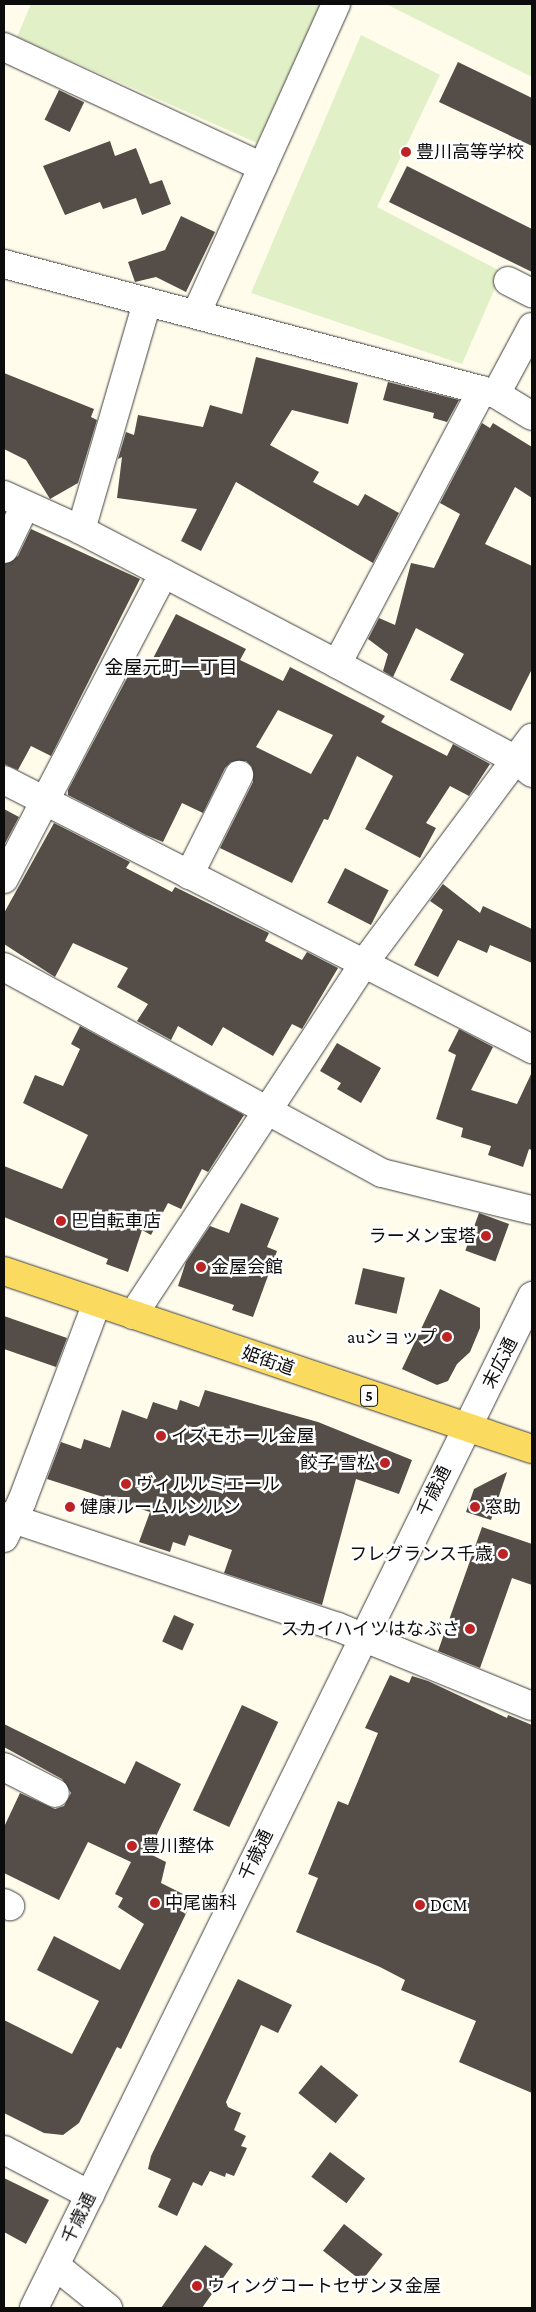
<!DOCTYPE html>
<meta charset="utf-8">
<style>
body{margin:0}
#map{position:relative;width:536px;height:2312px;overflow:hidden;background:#fffceb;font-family:"Crimson Pro","Noto Sans JP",serif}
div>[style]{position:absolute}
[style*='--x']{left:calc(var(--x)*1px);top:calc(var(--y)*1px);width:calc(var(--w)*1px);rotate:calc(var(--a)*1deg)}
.pitch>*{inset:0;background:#e1f0c6}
.building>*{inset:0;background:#554d48;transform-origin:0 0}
.roads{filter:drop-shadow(0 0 1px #3f3f3f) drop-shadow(0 0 1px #3f3f3f)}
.minor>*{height:28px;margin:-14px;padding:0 14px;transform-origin:14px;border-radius:14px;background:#fff}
.major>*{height:28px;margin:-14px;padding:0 14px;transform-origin:14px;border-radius:14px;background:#fada5f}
.dots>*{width:14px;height:14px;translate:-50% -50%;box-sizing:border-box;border:2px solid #fff;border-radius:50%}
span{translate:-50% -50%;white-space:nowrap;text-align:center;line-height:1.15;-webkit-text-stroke:5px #fff;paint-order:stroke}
.shield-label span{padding:1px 4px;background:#fff;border:1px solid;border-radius:4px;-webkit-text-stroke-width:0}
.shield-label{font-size:16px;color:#0c0c0c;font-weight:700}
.poi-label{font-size:18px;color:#0c0c0c}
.left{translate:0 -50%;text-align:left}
.right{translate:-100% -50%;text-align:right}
.street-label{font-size:18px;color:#0c0c0c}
.neighbourhood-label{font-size:19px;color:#0c0c0c}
.frame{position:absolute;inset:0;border:5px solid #0c0c0c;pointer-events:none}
</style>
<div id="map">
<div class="pitch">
<i style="clip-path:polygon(31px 4px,320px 4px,257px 143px,17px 37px)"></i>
<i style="clip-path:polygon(386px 4px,532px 4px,532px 77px)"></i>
<i style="clip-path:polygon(361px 35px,440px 75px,377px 207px,502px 272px,462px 364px,251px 293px)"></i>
</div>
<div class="building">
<i style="clip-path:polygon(458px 62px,532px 98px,532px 146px,439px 102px)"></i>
<i style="left:59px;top:90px;width:28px;height:33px;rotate:26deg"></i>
<i style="clip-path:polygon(110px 141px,115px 156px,136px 148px,150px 184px,162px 180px,171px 204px,142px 215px,136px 198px,103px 209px,100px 202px,65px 215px,43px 166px)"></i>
<i style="clip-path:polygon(407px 166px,532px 229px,532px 272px,389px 202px)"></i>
<i style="clip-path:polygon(181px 216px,215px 232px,186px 292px,156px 277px,135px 282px,128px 262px,165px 250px)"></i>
<i style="clip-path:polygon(256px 357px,358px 383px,348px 424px,292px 410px,270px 445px,319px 472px,313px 482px,358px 506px,365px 494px,399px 513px,373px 563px,236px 482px,201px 551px,181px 541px,197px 509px,117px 498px,122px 457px,118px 459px,126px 432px,134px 435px,138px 415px,203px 427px,210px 405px,242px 414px)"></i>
<i style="clip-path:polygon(4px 373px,94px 409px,91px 417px,97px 420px,78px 483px,50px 499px,26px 460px,4px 449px)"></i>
<i style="clip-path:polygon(388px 382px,459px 400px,447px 422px,433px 418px,434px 413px,383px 400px)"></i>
<i style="clip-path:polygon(482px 423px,490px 428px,493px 423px,532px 447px,532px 498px,515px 487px,485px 544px,532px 566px,532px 669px,511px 711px,450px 680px,464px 654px,416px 628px,393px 677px,383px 671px,388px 654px,368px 639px,379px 618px,395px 625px,411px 563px,434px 568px,460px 514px,440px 503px)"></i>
<i style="clip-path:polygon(31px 529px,140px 579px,51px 756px,31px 746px,18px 770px,4px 764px,4px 564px,18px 556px)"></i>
<i style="clip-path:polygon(evenodd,176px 614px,246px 649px,240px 660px,283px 681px,290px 667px,385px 716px,381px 722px,447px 756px,453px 744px,490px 764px,469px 796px,450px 786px,426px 823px,436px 828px,420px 858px,365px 829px,393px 776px,357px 756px,328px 820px,324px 819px,292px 883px,220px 848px,253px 782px,252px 767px,246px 761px,231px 762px,225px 768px,203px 813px,182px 803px,163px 842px,146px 835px,68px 795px,68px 790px,136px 661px,148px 668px,176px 614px,278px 710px,333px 735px,311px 774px,256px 747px,278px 710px)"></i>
<i style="clip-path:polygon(4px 809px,19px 817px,4px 845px)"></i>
<i style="clip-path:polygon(54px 823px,130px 862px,126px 868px,172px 892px,175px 887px,269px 933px,265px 941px,302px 960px,307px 952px,338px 968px,302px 1029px,292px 1024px,273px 1056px,223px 1027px,212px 1046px,178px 1026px,171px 1040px,137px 1021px,148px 1004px,117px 987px,128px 968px,73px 943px,55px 977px,4px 944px,4px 913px)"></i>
<i style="left:345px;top:868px;width:49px;height:39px;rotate:27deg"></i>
<i style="clip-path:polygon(443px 884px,480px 913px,483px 906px,532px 929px,532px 963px,490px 945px,487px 953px,458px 940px,438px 977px,414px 965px,443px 910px,430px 901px)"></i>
<i style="clip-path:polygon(80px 1026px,244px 1115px,208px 1172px,202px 1169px,181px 1209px,168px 1203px,151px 1235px,142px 1230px,128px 1272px,106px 1264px,108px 1259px,4px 1217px,4px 1166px,62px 1189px,88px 1135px,23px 1103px,35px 1075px,63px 1086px,80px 1049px,71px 1044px)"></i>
<i style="clip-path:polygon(459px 1029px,493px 1047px,471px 1090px,517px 1104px,532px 1072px,532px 1150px,529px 1149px,523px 1167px,488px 1155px,491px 1146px,461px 1137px,463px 1128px,436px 1119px,456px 1055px,448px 1051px)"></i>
<i style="clip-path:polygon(337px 1043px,381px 1068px,361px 1103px,337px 1089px,341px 1083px,320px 1071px)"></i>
<i style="clip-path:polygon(241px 1203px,279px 1218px,267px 1247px,277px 1251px,253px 1317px,232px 1310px,234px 1305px,178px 1286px,186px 1262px,210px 1226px,229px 1233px)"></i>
<i style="left:479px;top:1213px;width:32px;height:40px;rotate:20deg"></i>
<i style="left:363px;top:1268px;width:43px;height:37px;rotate:13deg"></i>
<i style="clip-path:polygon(440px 1289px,480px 1308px,480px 1328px,470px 1352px,457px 1364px,448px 1381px,437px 1385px,402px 1369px)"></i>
<i style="clip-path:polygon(4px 1316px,67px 1338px,56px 1367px,4px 1349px)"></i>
<i style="clip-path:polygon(205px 1390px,318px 1422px,412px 1460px,399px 1494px,356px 1479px,322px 1605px,224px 1573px,232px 1550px,189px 1535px,185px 1546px,173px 1542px,170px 1552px,139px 1542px,150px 1512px,47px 1479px,61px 1442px,81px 1449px,84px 1439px,110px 1448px,122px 1410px,147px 1419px,153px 1402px,177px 1410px,180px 1400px,199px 1407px)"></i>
<i style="clip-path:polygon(507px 1472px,491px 1520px,466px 1512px,474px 1489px)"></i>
<i style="clip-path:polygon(482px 1527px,532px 1544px,532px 1585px,512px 1578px,480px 1668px,438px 1651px)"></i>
<i style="left:174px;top:1615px;width:22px;height:29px;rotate:24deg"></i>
<i style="clip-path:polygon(390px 1675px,409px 1683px,412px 1676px,428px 1681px,507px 1718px,508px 1715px,532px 1725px,532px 2093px,459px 2062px,476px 2021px,401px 1990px,405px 1980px,380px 1967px,296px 1932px,318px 1878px,308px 1874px,338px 1801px,348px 1805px,378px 1733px,365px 1728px)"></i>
<i style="left:242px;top:1705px;width:40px;height:116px;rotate:25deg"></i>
<i style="clip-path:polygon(4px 1724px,125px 1784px,136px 1761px,181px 1784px,148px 1853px,166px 1862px,161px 1883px,193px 1899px,121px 2049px,117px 2047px,79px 2123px,63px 2135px,44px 2133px,4px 2113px,4px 2020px,72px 2054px,99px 2001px,37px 1970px,54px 1936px,120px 1970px,144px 1924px,118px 1907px,123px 1898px,115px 1894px,131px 1862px,88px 1842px,59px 1900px,4px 1873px,4px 1827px,20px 1793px,55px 1809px,64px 1806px,71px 1793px,62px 1779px,4px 1747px)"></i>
<i style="clip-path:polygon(238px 1979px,292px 2005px,278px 2033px,261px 2025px,226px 2102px,228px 2107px,241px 2113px,234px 2130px,246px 2136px,241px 2146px,247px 2148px,234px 2176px,226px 2173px,225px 2177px,210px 2171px,202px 2186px,193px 2182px,177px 2216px,158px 2207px,171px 2179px,148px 2169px,151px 2156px)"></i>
<i style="left:321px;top:2065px;width:48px;height:36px;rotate:39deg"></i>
<i style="left:330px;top:2152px;width:44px;height:31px;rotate:37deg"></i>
<i style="clip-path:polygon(4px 2178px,49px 2200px,26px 2244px,4px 2232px)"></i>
<i style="left:344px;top:2224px;width:49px;height:34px;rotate:38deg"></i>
<i style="clip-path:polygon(205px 2245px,233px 2264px,202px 2308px,161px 2308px)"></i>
</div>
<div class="roads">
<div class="minor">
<i style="--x:4;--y:47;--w:285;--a:24.9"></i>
<i style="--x:4;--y:264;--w:509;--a:14.8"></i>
<i style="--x:496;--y:394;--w:42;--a:31.4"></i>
<i style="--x:508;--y:281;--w:27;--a:27"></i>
<i style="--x:197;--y:312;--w:338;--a:-65.7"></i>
<i style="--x:496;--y:394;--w:76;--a:-61.8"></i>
<i style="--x:4;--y:495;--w:85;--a:24.4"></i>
<i style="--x:81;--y:530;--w:289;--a:27.6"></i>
<i style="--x:337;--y:664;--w:203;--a:28.2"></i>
<i style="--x:516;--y:760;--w:21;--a:39"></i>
<i style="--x:81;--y:530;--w:236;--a:-73.8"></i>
<i style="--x:4;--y:549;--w:48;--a:-64"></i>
<i style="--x:337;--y:664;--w:310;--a:-62.1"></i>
<i style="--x:4;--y:780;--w:593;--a:27"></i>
<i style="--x:189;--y:875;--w:112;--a:-63.4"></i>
<i style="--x:4;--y:879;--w:345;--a:-62.4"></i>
<i style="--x:4;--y:967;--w:430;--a:28.6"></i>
<i style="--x:382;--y:1173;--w:154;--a:13.9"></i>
<i style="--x:133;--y:1315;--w:421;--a:-56.7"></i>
<i style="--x:364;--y:963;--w:281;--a:-53.3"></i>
<i style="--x:4;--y:1516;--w:352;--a:18.4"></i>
<i style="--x:338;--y:1627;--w:209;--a:22.2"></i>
<i style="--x:4;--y:1538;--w:41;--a:-64.1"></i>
<i style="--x:22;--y:1501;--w:212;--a:-69.3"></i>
<i style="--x:4;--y:1767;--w:57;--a:27"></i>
<i style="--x:4;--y:1903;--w:7;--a:27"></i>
<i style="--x:4;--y:2150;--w:97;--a:27.6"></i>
<i style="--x:56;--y:2266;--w:67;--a:38.9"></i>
<i style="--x:34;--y:2308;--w:1128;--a:-63.8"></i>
</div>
<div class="major">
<i style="--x:4;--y:1271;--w:557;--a:18.63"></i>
</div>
</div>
<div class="dots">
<i style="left:406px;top:152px;background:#bd2325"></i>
<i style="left:61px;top:1221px;background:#bd2325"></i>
<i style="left:486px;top:1236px;background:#bd2325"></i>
<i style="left:201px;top:1267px;background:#bd2325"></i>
<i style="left:447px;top:1337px;background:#bd2325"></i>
<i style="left:161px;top:1436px;background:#bd2325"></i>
<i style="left:385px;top:1463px;background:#bd2325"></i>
<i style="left:126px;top:1484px;background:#bd2325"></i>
<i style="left:70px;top:1507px;background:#bd2325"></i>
<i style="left:475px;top:1507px;background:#bd2325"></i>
<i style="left:503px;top:1554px;background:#bd2325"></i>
<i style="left:470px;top:1629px;background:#bd2325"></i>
<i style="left:132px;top:1846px;background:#bd2325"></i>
<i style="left:155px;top:1903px;background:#bd2325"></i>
<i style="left:420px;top:1905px;background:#bd2325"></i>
<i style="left:197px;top:2286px;background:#bd2325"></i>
</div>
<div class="shield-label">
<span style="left:369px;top:1396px">5</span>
</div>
<div class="poi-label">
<span class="left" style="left:416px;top:152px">豊川高等学校</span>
<span class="left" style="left:71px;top:1221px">巴自転車店</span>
<span class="right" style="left:476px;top:1236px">ラーメン宝塔</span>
<span class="left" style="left:211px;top:1267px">金屋会館</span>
<span class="right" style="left:437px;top:1337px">auショップ</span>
<span class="left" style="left:171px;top:1436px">イズモホール金屋</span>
<span class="right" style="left:375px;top:1463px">餃子 雪松</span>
<span class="left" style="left:136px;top:1484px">ヴィルルミエール</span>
<span class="left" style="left:80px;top:1507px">健康ルームルンルン</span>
<span class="left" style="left:485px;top:1507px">窓助</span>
<span class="right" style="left:493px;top:1554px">フレグランス千歳</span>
<span class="right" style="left:460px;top:1629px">スカイハイツはなぶさ</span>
<span class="left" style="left:142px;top:1846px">豊川整体</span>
<span class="left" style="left:165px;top:1903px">中尾歯科</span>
<span class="left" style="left:430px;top:1905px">DCM</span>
<span class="left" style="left:207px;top:2286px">ウィングコートセザンヌ金屋</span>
</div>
<div class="street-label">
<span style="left:268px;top:1361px;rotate:19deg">姫街道</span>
<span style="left:500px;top:1363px;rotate:-63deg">末広通</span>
<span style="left:434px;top:1491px;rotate:-64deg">千歳通</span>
<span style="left:256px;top:1855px;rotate:-64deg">千歳通</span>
<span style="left:79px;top:2218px;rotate:-64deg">千歳通</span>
</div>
<div class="neighbourhood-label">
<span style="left:171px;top:668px">金屋元町一丁目</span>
</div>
<div class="frame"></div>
</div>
